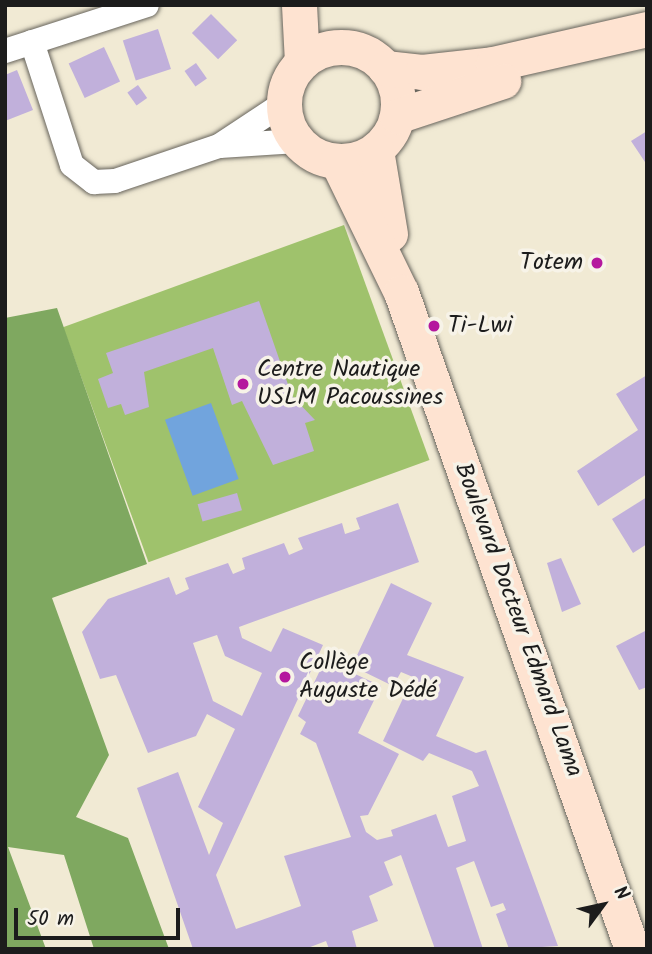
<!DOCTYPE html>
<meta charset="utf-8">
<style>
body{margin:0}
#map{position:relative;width:652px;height:954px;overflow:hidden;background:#f1ead4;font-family:Kalam,sans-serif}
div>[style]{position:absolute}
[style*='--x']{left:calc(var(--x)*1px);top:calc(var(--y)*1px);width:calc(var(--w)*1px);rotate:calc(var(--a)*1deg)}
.green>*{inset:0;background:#9fc26c;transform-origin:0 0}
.forest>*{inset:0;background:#7fa860}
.water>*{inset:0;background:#71a4dd;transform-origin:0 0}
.building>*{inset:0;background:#c1b0db;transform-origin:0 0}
.roads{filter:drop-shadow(0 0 2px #67645c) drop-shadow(0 0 2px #67645c)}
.street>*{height:24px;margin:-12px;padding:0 12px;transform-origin:12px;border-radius:12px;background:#fff}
.secondary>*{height:35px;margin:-17.5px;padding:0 17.5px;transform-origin:17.5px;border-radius:17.5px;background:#fee3d1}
.secondary>.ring{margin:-17.5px;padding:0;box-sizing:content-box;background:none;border:35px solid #fee3d1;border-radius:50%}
.dots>*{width:19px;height:19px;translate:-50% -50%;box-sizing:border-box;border:4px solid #f7f3e8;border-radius:50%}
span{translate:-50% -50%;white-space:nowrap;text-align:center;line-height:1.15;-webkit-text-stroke:7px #f7f3e8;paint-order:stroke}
.poi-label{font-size:24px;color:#1c1c1c}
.right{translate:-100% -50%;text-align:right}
.left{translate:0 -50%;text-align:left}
.street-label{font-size:24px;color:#1c1c1c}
.frame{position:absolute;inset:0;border:7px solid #1c1c1c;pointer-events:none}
.north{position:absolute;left:568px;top:870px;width:70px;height:70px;-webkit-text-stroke:5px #f7f3e8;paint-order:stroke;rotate:57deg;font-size:19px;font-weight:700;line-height:28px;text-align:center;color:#1c1c1c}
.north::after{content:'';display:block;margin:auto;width:24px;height:32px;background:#1c1c1c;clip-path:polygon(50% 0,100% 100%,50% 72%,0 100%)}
.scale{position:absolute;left:14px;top:908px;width:166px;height:32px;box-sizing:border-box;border:4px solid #1c1c1c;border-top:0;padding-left:9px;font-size:21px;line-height:24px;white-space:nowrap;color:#1c1c1c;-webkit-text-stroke:5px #f7f3e8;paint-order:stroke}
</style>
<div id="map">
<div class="green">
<i style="left:344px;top:225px;width:250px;height:299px;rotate:70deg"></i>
</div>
<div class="forest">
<i style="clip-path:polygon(57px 308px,147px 564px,52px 598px,109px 755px,76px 817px,128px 838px,169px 949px,94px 949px,64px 855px,8px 847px,46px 949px,5px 949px,5px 318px)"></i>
</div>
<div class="water">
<i style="left:211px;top:403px;width:81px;height:49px;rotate:70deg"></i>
</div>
<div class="building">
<i style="left:211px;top:14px;width:37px;height:27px;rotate:45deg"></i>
<i style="left:158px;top:29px;width:42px;height:37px;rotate:72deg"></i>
<i style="left:104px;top:47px;width:38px;height:39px;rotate:65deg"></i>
<i style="left:196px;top:63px;width:19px;height:14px;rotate:55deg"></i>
<i style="clip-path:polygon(17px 70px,33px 110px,5px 121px,5px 75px)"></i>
<i style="left:138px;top:85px;width:16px;height:13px;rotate:55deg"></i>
<i style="clip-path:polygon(647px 131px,647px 165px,631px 141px)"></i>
<i style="clip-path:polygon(259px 301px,292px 396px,315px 420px,305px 423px,314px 451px,273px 465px,242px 401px,232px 405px,213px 348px,144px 372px,149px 407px,125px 415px,121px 404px,108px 408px,98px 379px,113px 373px,106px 353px)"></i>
<i style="clip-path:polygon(647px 375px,647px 474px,598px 506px,577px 471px,638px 430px,616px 394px)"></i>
<i style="left:237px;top:493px;width:18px;height:41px;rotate:74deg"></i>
<i style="clip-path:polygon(647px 497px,647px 544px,633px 553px,612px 519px)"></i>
<i style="clip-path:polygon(evenodd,398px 503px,419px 562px,239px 627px,242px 638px,271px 652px,283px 628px,323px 645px,216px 875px,236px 929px,301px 906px,284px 856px,351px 837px,316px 743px,300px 734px,306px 722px,298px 716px,325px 660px,381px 686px,358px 733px,399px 754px,368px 815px,360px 816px,366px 832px,377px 840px,393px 836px,391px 830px,436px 814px,448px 847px,466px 841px,452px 796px,479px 786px,472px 771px,429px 753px,423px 761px,383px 741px,413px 677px,401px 672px,393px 686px,352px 666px,391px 583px,432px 603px,407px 655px,464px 677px,436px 736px,476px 753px,486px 750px,558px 946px,509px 949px,496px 914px,506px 910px,503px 903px,491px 907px,474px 861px,456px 868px,483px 949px,435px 949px,401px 855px,384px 862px,393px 885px,369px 896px,378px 921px,352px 931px,357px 949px,329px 949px,326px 941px,305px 949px,193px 949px,137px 788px,178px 772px,209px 855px,223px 823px,198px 807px,235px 729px,207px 714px,196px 736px,148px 753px,116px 675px,100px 679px,82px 632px,108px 599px,169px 577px,176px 595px,189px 589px,185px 578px,228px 563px,233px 574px,245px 569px,242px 558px,284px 543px,289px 555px,303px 549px,298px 538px,342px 523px,345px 534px,360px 529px,356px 518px,398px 503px,217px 635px,225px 656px,262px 673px,242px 716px,213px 701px,193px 643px,217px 635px)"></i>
<i style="clip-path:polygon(561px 558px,581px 604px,562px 612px,547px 563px)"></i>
<i style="clip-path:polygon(647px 630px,647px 687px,639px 690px,616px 646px)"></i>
</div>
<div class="roads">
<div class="street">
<i style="--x:32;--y:42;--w:129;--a:72"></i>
<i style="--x:72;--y:165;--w:28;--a:38"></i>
<i style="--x:94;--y:182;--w:21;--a:-3"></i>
<i style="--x:115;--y:181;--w:110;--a:-18.6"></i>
<i style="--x:219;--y:146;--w:78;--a:-33.5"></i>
<i style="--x:5;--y:51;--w:149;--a:-17.9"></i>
<i style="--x:220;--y:146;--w:77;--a:-3.7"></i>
</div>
<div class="secondary">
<i style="--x:299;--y:5;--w:57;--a:87"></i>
<i class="ring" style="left:284px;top:47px;width:79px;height:79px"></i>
<i style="--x:385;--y:68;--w:37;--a:6"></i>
<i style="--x:422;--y:72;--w:71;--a:-6.4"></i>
<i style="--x:493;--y:64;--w:158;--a:-12.8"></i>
<i style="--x:397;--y:116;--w:112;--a:-18.3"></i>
<i style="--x:376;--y:150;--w:85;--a:80.5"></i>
<i style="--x:337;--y:161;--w:146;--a:64"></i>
<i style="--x:401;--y:292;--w:696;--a:70.63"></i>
</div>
</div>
<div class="dots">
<i style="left:597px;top:263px;background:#b5179e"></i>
<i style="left:434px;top:326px;background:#b5179e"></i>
<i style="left:243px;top:384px;background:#b5179e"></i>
<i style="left:285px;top:677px;background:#b5179e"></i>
</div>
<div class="poi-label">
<span class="right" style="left:583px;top:263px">Totem</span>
<span class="left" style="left:448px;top:326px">Ti-Lwi</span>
<span class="left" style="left:257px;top:384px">Centre Nautique<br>USLM Pacoussines</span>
<span class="left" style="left:299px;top:677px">Collège<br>Auguste Dédé</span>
</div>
<div class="street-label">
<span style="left:518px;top:620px;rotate:70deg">Boulevard Docteur Edmard Lama</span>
</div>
<div class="frame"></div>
<div class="north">N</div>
<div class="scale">50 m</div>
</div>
